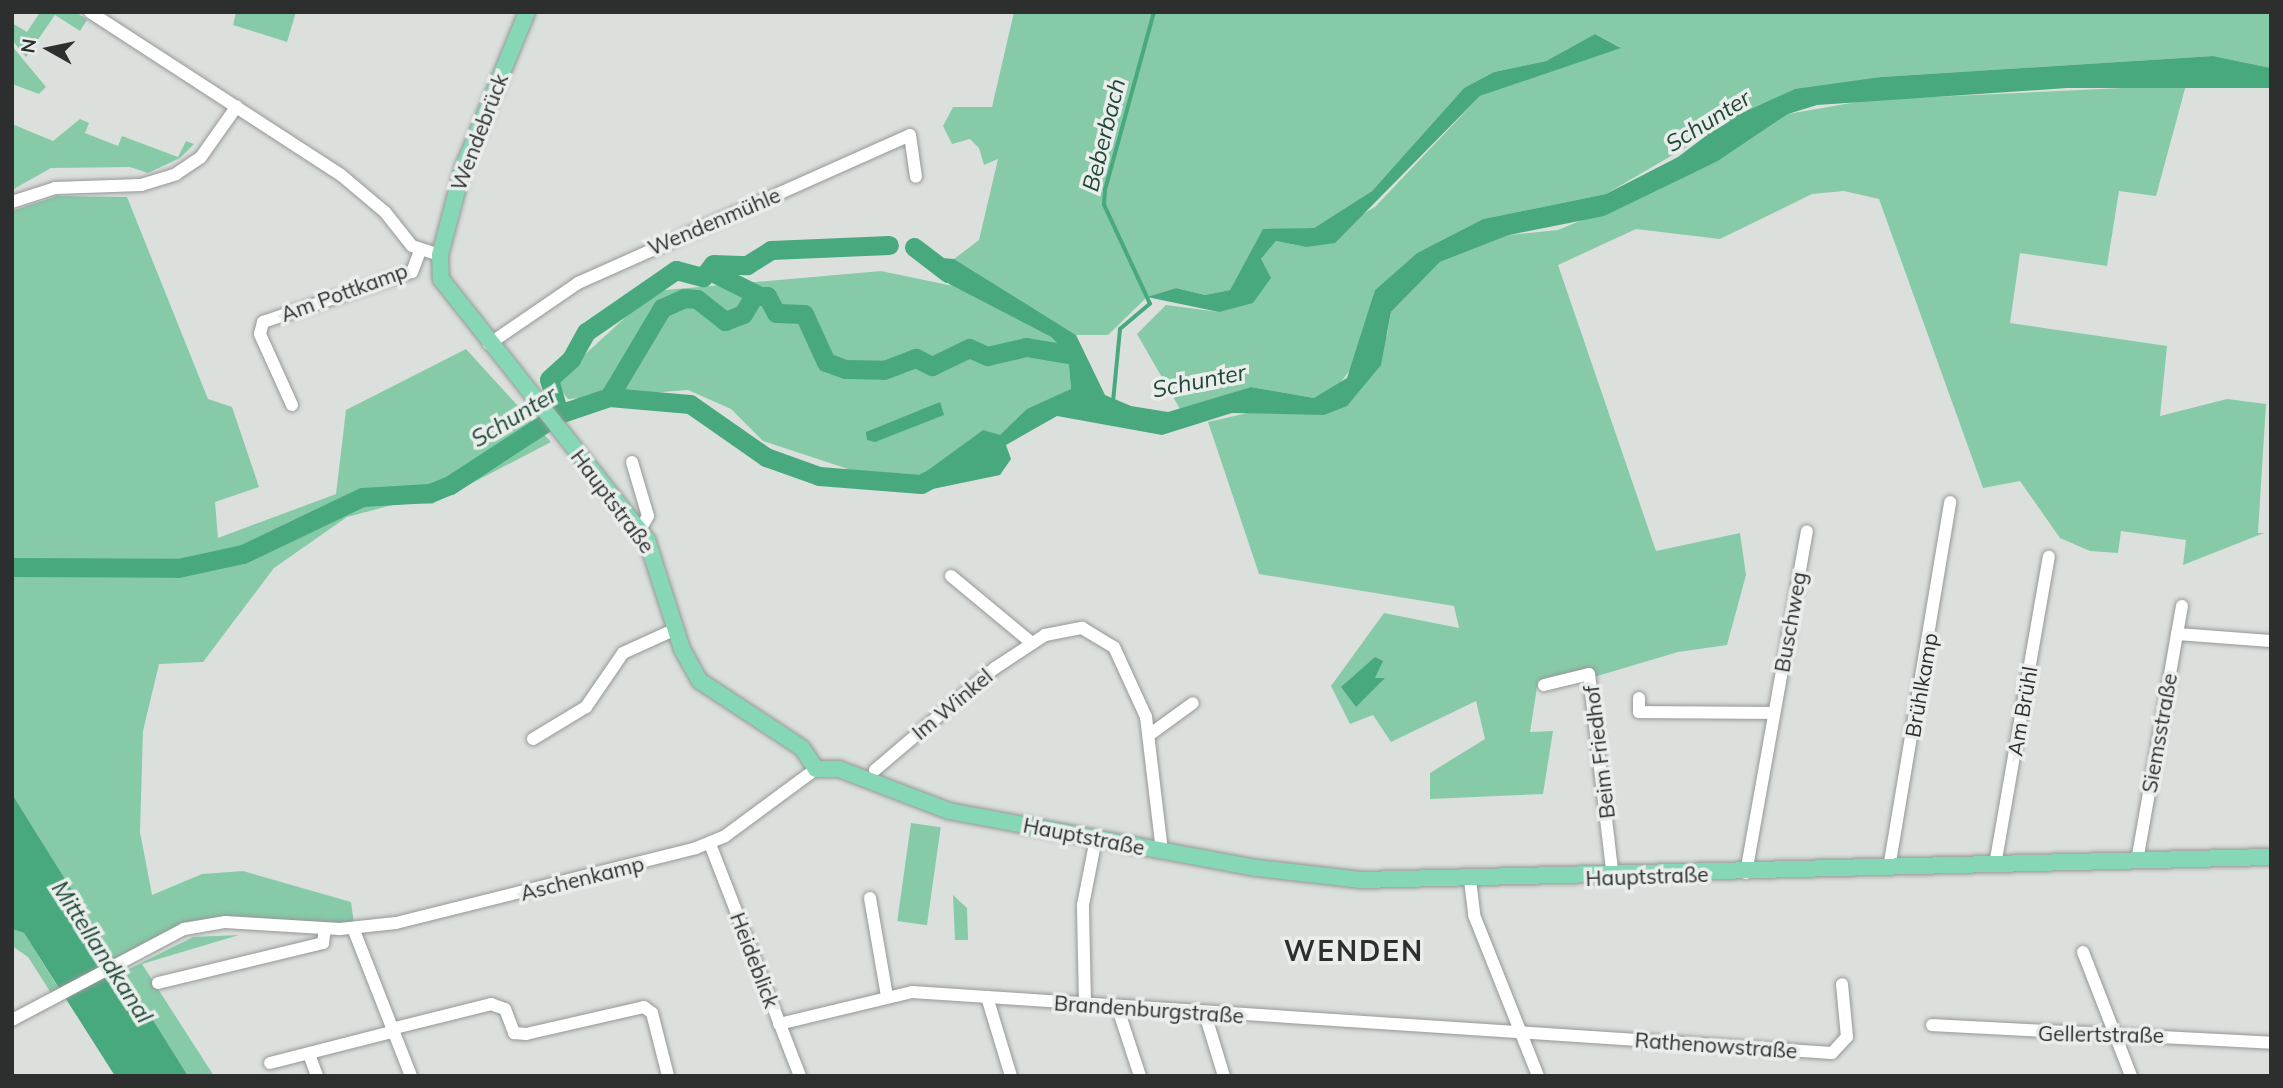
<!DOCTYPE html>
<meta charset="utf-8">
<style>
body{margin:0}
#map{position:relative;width:2283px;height:1088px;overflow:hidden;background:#dce0dd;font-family:Mulish,sans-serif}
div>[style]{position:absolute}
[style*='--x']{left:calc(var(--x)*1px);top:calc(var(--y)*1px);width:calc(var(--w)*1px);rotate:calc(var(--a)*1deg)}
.green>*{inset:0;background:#87caa8;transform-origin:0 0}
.water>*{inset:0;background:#49a97e}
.stream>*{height:3.5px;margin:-1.75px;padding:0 1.75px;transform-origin:1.75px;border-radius:1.75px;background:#49a97e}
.river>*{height:19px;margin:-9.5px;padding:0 9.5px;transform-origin:9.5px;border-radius:9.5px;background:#49a97e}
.roads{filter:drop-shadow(0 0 2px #949896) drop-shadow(0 0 2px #949896)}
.minor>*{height:12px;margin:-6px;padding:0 6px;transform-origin:6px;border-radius:6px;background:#fff}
.major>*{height:16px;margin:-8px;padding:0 8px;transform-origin:8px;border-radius:8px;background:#86d7b6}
span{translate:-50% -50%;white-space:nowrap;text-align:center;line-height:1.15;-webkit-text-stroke:7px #e9edeb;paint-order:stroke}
.street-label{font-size:21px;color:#2d2f2e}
.water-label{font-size:23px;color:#1f4835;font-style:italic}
.district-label{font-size:28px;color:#2d2f2e;font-weight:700;letter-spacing:2px}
.frame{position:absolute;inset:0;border:14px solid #2d2f2e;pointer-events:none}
.north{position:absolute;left:14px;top:14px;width:70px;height:70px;-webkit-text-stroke:5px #e9edeb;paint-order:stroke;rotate:279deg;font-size:19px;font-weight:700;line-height:28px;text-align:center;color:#2d2f2e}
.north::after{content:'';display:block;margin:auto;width:24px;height:32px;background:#2d2f2e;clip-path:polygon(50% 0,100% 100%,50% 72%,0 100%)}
</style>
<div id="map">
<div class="green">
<i style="clip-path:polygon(40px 12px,76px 12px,87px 20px,80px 31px,55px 15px,26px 57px,12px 40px,12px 23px,27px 32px)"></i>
<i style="clip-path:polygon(236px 12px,296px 12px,287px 42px,233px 25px)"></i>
<i style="clip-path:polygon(1014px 12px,2271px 12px,2271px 68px,2213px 56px,1881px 77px,1746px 112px,1606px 194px,1483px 219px,1417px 253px,1375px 290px,1356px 362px,1335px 390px,1314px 398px,1251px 387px,1180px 409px,1137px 334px,1166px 305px,1219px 312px,1263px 270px,1261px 259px,1276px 241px,1306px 247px,1375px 207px,1480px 96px,1620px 47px,1595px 34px,1546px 61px,1494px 72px,1464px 88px,1372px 191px,1314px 228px,1263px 230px,1230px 290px,1205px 295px,1176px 288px,1147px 297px,1108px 335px,1076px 335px,954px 259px,979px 240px,998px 159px,984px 165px,979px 148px,970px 139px,952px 144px,943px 126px,953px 107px,992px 107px)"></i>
<i style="clip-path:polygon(12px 46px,46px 87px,39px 94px,12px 84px)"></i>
<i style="clip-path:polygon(2186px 85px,2156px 196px,2119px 191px,2107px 266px,2020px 253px,2010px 323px,2167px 346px,2160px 416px,2227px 399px,2266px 404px,2258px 533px,2264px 533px,2183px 565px,2186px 540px,2121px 531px,2118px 553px,2090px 551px,2060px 538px,2020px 481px,1983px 488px,1879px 199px,1844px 191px,1812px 194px,1720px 239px,1636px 229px,1558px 265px,1656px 551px,1740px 533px,1746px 575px,1727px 645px,1678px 652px,1594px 677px,1591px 669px,1538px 681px,1530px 732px,1553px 731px,1543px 794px,1430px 799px,1430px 773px,1485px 739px,1476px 701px,1391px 742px,1373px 715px,1350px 724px,1331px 686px,1384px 613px,1459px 628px,1454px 606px,1259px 574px,1208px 422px,1265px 409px,1324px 415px,1387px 336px,1391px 312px,1440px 262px,1509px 235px,1558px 230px,1662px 187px,1718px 161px,1788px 114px,1868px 100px)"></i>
<i style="clip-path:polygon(80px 119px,89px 123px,85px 133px,118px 146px,122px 136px,178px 157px,186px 141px,194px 144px,180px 158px,148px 173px,130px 167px,51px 168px,12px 190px,12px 124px,53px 141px)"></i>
<i style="clip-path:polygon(57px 196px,127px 197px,208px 399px,232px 407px,259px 487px,215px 502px,218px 538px,336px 494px,346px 410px,466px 349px,551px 442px,432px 504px,400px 503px,347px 517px,274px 568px,203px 662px,159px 664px,143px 731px,140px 832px,152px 895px,202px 874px,243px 871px,351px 902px,354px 924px,177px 927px,115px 959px,12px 794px,12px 211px)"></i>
<i style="clip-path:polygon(881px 271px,953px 286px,1051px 337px,1068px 354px,1071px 389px,1000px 435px,979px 433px,910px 484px,918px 492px,763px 441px,731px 409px,688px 390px,568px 399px,555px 382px,654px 291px)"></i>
<i style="left:911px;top:823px;width:30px;height:99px;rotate:8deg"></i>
<i style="clip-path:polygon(953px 895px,967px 908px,968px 940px,955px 940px)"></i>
<i style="clip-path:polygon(12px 929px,24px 933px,61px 992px,53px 996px,28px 957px,12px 946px)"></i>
<i style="clip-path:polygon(239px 935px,142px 964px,214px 1076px,188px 1076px,123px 972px,193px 937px)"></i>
</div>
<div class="water">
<i style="clip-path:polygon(1595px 34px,1621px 48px,1480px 96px,1335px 243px,1306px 247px,1276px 241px,1261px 259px,1271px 278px,1253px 303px,1219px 312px,1147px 297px,1176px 288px,1205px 295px,1230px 290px,1263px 229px,1314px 228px,1372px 191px,1464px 88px,1494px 72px,1546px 61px)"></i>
<i style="clip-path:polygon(2213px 56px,2271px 68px,2271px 88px,2067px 88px,1817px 105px,1788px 114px,1718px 161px,1604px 216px,1509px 235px,1440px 262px,1391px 312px,1381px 365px,1347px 406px,1324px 415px,1232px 413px,1162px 435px,1057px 416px,1006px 445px,1011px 459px,1000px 475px,918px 492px,909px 484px,983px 430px,1000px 435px,1027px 409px,1071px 389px,1068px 354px,1051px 337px,949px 284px,929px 257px,954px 259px,1076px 335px,1105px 395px,1131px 406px,1168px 412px,1251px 387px,1314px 398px,1347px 378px,1375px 290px,1417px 253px,1483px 219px,1606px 194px,1678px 157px,1727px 120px,1795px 89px,1881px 77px)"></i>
<i style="clip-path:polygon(940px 402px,944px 415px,875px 442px,867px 440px,866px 432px)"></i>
<i style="clip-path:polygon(12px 559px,57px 560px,66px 572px,12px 576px)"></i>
<i style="clip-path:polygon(1375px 657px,1383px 661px,1375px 678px,1385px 678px,1356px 707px,1341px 687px)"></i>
<i style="clip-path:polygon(12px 794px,188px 1076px,115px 1076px,24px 933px,12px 929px)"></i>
</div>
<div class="stream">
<i style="--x:1113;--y:402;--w:73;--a:-84.5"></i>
<i style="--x:1120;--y:329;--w:39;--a:-40"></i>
<i style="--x:1150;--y:304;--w:109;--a:-114.9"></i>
<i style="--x:1104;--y:205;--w:15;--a:-86"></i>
<i style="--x:1105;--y:190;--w:185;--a:-74.6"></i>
</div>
<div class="river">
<i style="--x:914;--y:247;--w:43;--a:37.4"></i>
<i style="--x:710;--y:271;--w:54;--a:26.6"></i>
<i style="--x:609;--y:397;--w:104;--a:-59.2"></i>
<i style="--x:662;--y:308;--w:24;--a:-24"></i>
<i style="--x:684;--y:298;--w:13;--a:4"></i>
<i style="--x:697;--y:299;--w:36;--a:38"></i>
<i style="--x:725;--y:321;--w:19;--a:-21"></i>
<i style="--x:743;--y:314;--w:21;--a:-59"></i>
<i style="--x:754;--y:296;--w:13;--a:0"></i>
<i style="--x:767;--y:296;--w:19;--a:62"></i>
<i style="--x:776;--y:313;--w:28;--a:2"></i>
<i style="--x:804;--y:314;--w:53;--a:65.4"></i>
<i style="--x:826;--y:362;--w:20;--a:20"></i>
<i style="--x:845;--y:369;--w:39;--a:1"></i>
<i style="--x:884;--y:370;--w:34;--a:-21"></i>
<i style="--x:916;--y:358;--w:18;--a:27"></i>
<i style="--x:932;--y:366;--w:41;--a:-25.9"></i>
<i style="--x:969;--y:348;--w:20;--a:24"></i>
<i style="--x:987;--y:356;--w:40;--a:-13"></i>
<i style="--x:1026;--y:347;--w:43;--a:9.5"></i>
<i style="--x:559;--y:414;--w:36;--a:-106"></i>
<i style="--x:549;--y:379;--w:30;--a:-42"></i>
<i style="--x:571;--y:359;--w:31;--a:-61"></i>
<i style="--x:586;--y:332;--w:109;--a:-34.6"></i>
<i style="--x:676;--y:270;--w:28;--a:15"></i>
<i style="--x:703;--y:277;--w:16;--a:-52"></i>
<i style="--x:713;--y:264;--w:34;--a:2"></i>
<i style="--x:747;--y:265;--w:28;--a:-32"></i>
<i style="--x:771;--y:250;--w:118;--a:-2.4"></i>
<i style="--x:12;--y:567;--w:166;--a:0.3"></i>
<i style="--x:178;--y:568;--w:66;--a:-12.2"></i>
<i style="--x:243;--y:554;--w:132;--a:-25.6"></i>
<i style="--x:362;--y:497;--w:68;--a:-3.4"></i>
<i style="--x:430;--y:493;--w:22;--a:-22"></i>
<i style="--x:450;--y:485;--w:130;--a:-33.1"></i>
<i style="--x:559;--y:414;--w:53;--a:-18.8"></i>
<i style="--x:609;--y:397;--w:81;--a:4.9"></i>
<i style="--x:690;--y:404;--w:93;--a:34.9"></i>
<i style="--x:766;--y:457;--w:56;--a:19.7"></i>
<i style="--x:819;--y:476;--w:102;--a:4.5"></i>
<i style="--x:921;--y:484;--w:15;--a:-28"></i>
</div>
<div class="roads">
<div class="minor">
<i style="--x:90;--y:12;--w:299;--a:33"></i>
<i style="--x:341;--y:175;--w:57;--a:40.1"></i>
<i style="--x:385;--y:212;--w:43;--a:51.5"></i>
<i style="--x:412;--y:246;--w:29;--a:18"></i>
<i style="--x:12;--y:202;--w:45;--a:-18"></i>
<i style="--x:55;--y:188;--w:86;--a:-2"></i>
<i style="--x:141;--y:185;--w:37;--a:-17"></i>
<i style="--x:176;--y:174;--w:30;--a:-34"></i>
<i style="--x:201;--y:157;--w:62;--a:-54.8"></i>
<i style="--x:489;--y:344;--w:108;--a:-34.4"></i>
<i style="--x:578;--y:283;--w:363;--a:-24"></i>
<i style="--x:910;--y:135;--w:42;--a:81.9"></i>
<i style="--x:292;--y:405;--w:78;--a:-114.3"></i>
<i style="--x:260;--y:334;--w:12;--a:-76"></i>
<i style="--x:263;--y:322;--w:157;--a:-18.6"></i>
<i style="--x:412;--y:272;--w:22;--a:-69"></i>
<i style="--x:632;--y:462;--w:56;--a:73.5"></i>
<i style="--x:648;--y:516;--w:16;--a:120"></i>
<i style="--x:951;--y:576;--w:105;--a:39.6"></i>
<i style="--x:2177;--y:634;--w:94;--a:4.3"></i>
<i style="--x:1544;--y:685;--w:46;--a:-13.7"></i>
<i style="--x:1589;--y:674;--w:204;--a:83.3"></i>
<i style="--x:1639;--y:698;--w:14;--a:90"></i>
<i style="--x:1639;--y:712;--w:135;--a:0.4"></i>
<i style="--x:1149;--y:735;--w:54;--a:-36"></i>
<i style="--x:533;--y:739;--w:62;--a:-31.1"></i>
<i style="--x:586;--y:707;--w:65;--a:-55.6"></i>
<i style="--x:623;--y:653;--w:58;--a:-24.4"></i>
<i style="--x:875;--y:770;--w:157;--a:-40.4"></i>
<i style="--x:995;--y:668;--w:60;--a:-33.4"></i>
<i style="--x:1045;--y:635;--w:38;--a:-11"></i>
<i style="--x:1082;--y:628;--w:37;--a:31"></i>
<i style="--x:1114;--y:647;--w:77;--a:65.4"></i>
<i style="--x:1146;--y:717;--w:135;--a:83.2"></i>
<i style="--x:710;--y:844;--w:249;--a:68.8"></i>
<i style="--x:2137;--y:861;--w:259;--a:-80"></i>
<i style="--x:1995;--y:865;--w:313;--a:-80.1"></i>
<i style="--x:1889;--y:868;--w:371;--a:-80.5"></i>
<i style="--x:1746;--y:873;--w:347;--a:-79.9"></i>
<i style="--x:1470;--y:880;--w:35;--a:83"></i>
<i style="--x:1474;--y:915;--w:173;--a:68.3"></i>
<i style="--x:870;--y:898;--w:99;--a:80.2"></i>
<i style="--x:353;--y:928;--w:159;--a:68.6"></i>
<i style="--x:2083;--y:952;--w:133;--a:68.8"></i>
<i style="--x:158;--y:983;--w:170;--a:-13.6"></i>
<i style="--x:323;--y:943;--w:14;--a:-82"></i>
<i style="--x:987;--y:997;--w:83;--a:73.1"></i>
<i style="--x:1085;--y:1004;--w:99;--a:-91.2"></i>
<i style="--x:1083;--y:905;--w:67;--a:-78.9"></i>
<i style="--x:1117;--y:1006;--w:74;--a:71.8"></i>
<i style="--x:1205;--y:1014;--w:65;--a:73"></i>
<i style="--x:12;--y:1020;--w:195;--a:-27.9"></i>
<i style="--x:184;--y:929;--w:42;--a:-9.7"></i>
<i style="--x:225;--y:922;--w:115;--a:3.5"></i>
<i style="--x:340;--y:929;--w:56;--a:-6.1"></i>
<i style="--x:396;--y:923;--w:309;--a:-14"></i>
<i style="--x:696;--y:848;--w:31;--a:-22"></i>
<i style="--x:725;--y:836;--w:113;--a:-36.4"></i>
<i style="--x:779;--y:1024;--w:137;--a:-13.5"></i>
<i style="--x:912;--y:992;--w:922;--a:3.79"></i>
<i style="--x:1832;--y:1053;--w:22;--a:-47"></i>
<i style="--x:1847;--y:1037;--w:53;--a:-95.4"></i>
<i style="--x:1932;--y:1025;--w:339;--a:3"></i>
<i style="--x:391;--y:1029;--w:103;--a:-14"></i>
<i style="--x:491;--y:1004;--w:15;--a:20"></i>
<i style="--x:505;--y:1009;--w:26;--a:69"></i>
<i style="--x:514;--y:1033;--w:12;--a:5"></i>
<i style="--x:526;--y:1034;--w:121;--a:-12.9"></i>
<i style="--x:644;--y:1007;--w:10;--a:37"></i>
<i style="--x:652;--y:1013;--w:65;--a:75.7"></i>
<i style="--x:309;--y:1054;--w:23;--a:70"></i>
<i style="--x:270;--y:1063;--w:126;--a:-14.3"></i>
</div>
<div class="major">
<i style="--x:527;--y:12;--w:169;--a:112.3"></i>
<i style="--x:463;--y:168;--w:90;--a:104.8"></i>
<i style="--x:440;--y:255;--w:24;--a:88"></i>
<i style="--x:441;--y:279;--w:333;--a:51.7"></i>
<i style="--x:647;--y:540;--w:114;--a:72.2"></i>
<i style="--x:682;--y:649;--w:37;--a:61"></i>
<i style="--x:700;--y:681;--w:122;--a:33.3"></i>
<i style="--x:802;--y:748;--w:25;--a:56"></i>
<i style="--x:816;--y:769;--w:23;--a:0"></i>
<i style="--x:839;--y:769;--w:118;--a:20.9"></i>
<i style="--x:949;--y:811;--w:313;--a:10.5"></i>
<i style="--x:1257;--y:868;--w:105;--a:6.6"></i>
<i style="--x:1361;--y:880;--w:910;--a:-1.45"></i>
</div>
</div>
<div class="street-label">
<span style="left:479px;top:132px;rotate:-69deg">Wendebrück</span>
<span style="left:714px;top:221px;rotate:-23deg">Wendenmühle</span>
<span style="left:344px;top:292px;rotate:-20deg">Am Pottkamp</span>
<span style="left:613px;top:501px;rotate:53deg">Hauptstraße</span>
<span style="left:1790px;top:622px;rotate:-80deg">Buschweg</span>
<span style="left:1921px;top:685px;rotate:-80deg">Brühlkamp</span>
<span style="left:952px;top:704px;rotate:-40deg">Im Winkel</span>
<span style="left:2022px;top:711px;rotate:-80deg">Am Brühl</span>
<span style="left:2159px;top:733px;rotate:-80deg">Siemsstraße</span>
<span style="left:1599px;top:752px;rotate:-97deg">Beim Friedhof</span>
<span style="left:1084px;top:836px;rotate:11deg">Hauptstraße</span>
<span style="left:1647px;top:876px;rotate:-2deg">Hauptstraße</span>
<span style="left:582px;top:878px;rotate:-14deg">Aschenkamp</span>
<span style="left:755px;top:960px;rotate:69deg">Heideblick</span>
<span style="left:1149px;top:1009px;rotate:4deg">Brandenburgstraße</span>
<span style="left:2101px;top:1034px;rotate:1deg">Gellertstraße</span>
<span style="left:1716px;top:1045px;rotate:4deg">Rathenowstraße</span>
</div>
<div class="water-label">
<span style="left:1708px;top:121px;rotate:-32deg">Schunter</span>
<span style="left:1104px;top:135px;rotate:-76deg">Beberbach</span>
<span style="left:1199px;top:381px;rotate:-11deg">Schunter</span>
<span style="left:514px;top:417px;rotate:-31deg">Schunter</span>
<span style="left:102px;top:952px;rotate:57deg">Mittellandkanal</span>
</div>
<div class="district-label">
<span style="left:1354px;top:951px">WENDEN</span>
</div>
<div class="frame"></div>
<div class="north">N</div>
</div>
